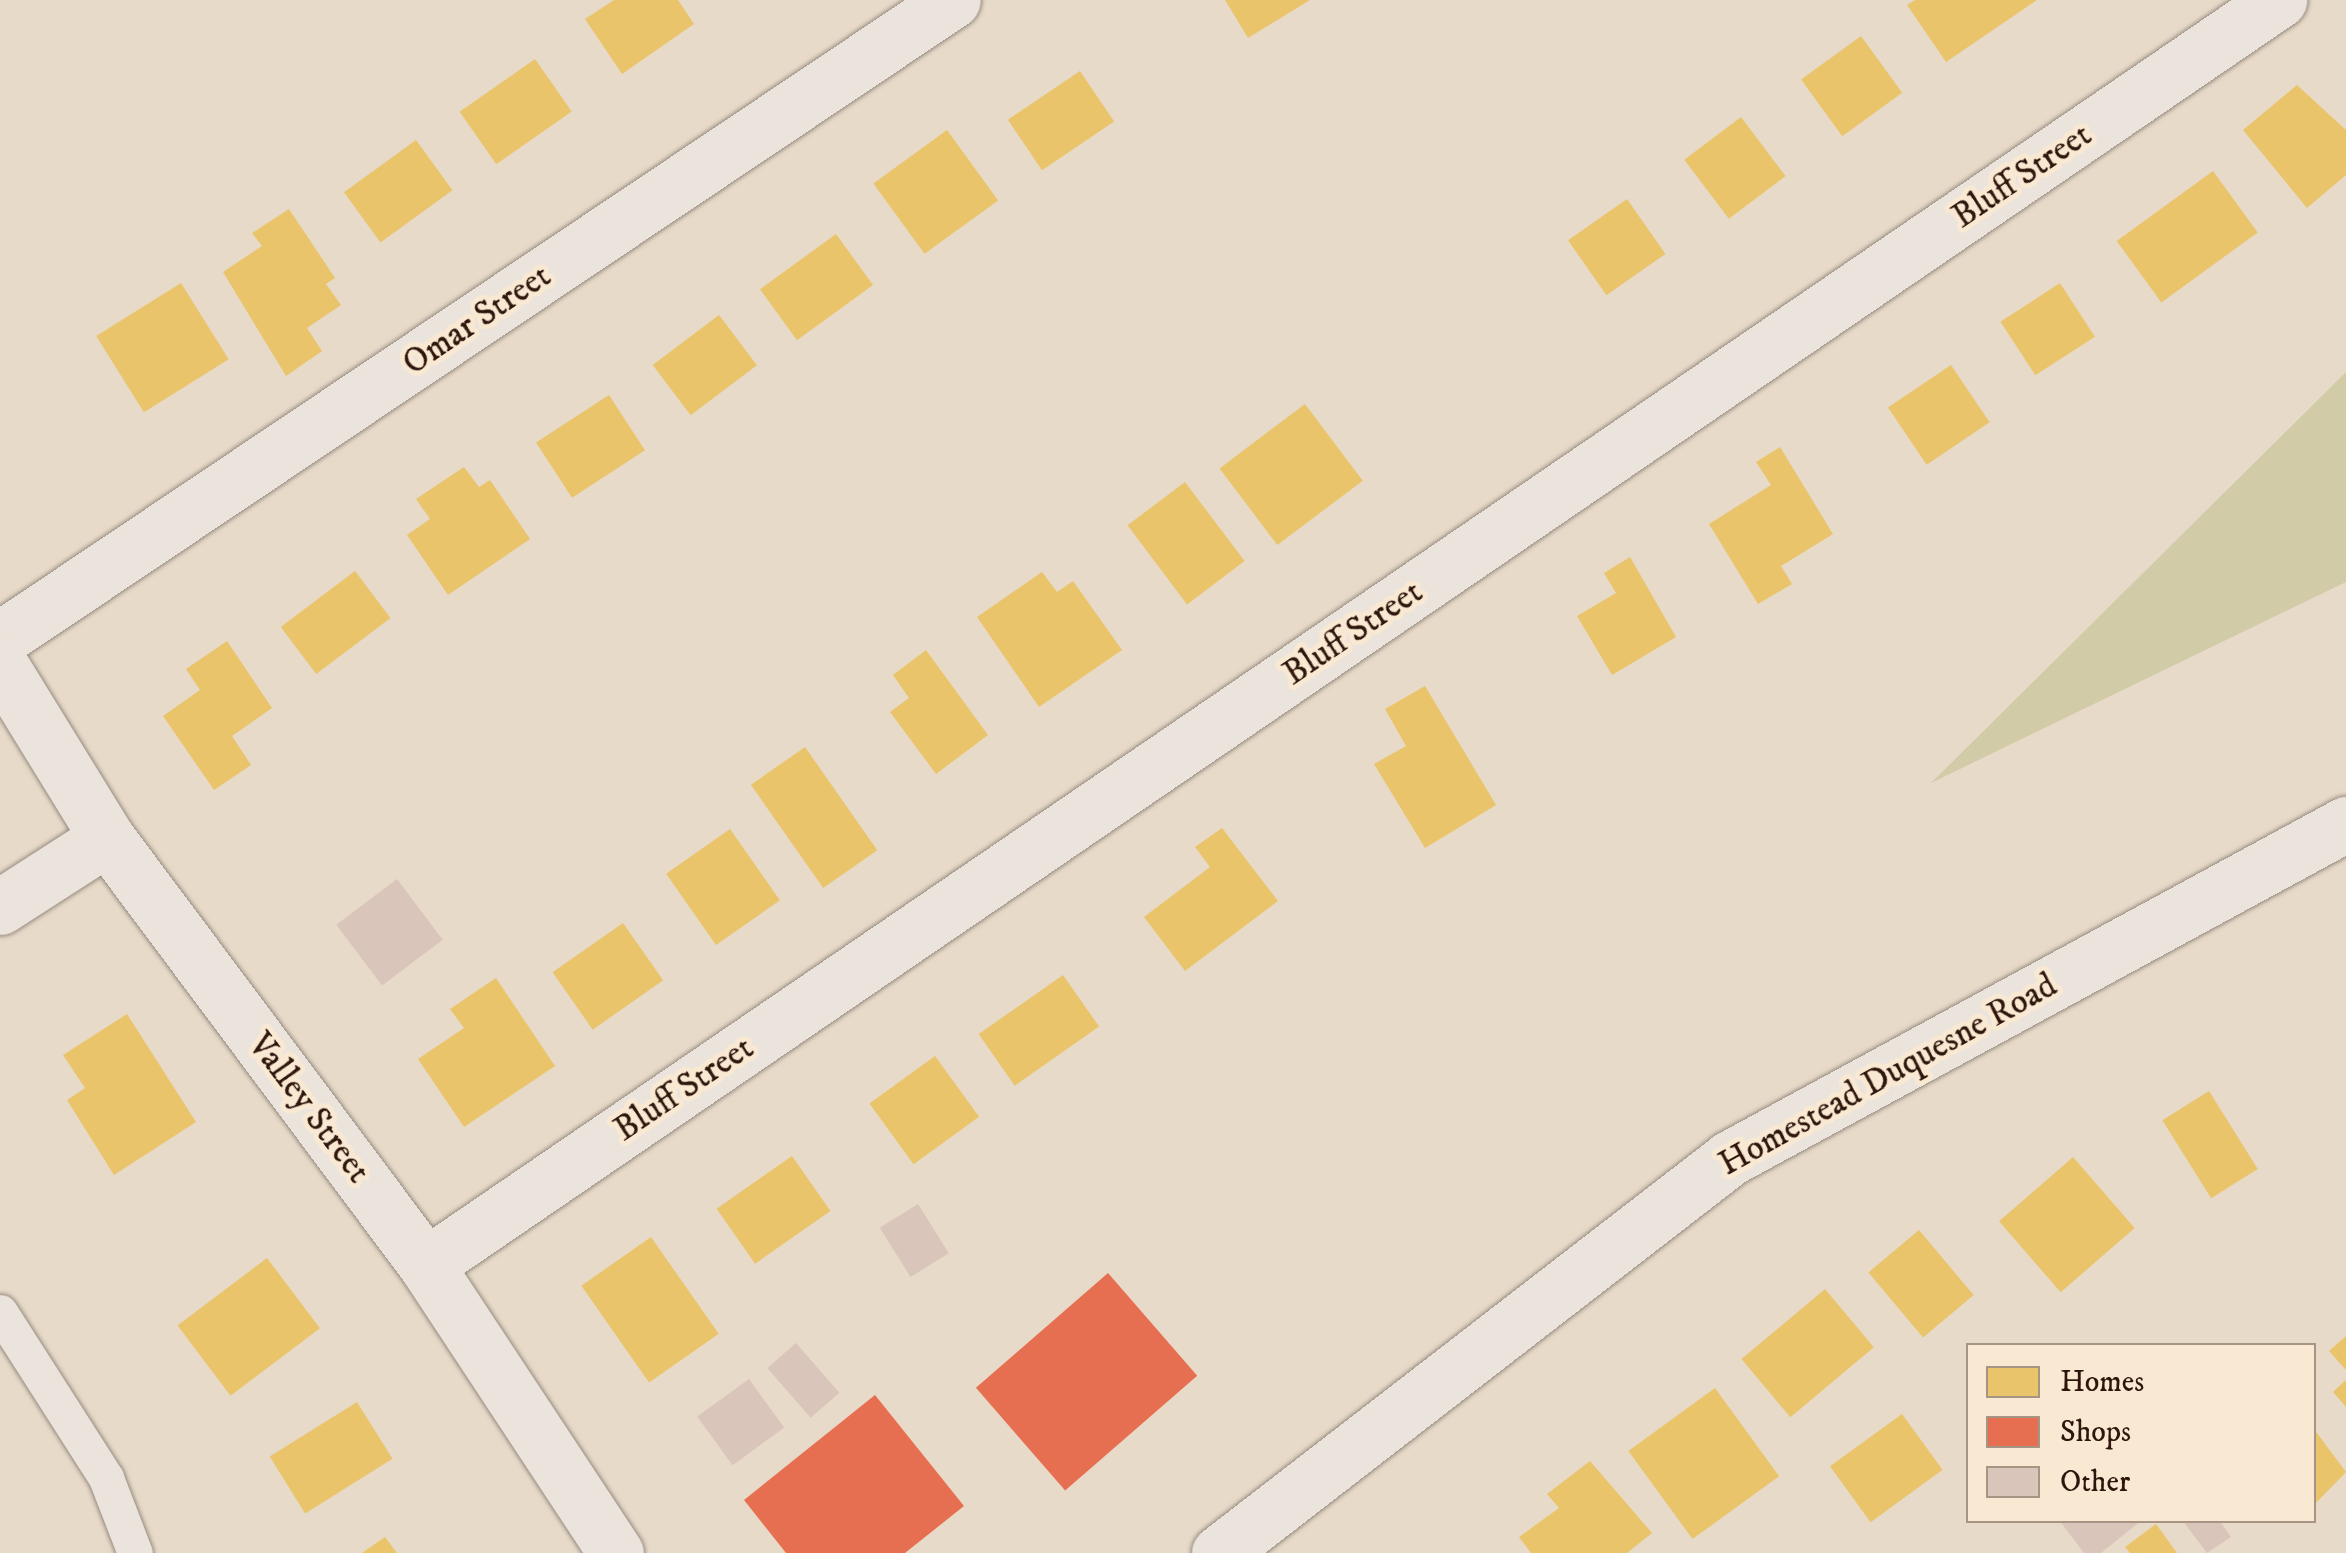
<!DOCTYPE html>
<style>
body{margin:0}
#map{position:relative;width:2346px;height:1553px;overflow:hidden;background:#e8dac8;font-family:"IM FELL DW Pica",serif}
div>[style]{position:absolute}
[style*='--x']{left:calc(var(--x)*1px);top:calc(var(--y)*1px);width:calc(var(--w)*1px);rotate:calc(var(--a)*1deg)}
.green>*{inset:0;background:#d2cba8}
.homes>*{inset:0;background:#e9c46a;transform-origin:0 0}
.shops>*{inset:0;background:#e76f51;transform-origin:0 0}
.building>*{inset:0;background:#d9c5ba;transform-origin:0 0}
.roads{filter:drop-shadow(0 0 2px #968b80) drop-shadow(0 0 2px #968b80)}
.lane>*{height:35px;margin:-17.5px;padding:0 17.5px;transform-origin:17.5px;border-radius:17.5px;background:#ebe4dc}
.street>*{height:55px;margin:-27.5px;padding:0 27.5px;transform-origin:27.5px;border-radius:27.5px;background:#ebe4dc}
.secondary>*{height:55px;margin:-27.5px;padding:0 27.5px;transform-origin:27.5px;border-radius:27.5px;background:#ebe4dc}
span{translate:-50% -50%;white-space:nowrap;text-align:center;line-height:1.15;-webkit-text-stroke:10px #f9e8d2;paint-order:stroke}
.street-label{font-size:35px;color:#2e160c}
.legend{position:absolute;left:1966px;top:1343px;width:350px;height:180px;box-sizing:border-box;background:#f9e8d2;border:2px solid #a89483;margin:0;padding:12px 18px;list-style:none;font-size:30px;color:#2e160c}
.legend li{display:flex;align-items:center;gap:20px;height:50px}
.legend b{width:50px;border:2px solid #a89483}
</style>
<div id="map">
<div class="green">
<i style="clip-path:polygon(2346px 372px,2346px 582px,1931px 783px)"></i>
</div>
<div class="homes">
<i style="clip-path:polygon(614px 0,678px 0,694px 24px,622px 74px,585px 19px)"></i>
<i style="clip-path:polygon(1225px 0,1310px 0,1248px 38px)"></i>
<i style="clip-path:polygon(1915px 0,2037px 0,1946px 62px,1907px 5px)"></i>
<i style="left:1861px;top:36px;width:70px;height:74px;rotate:54deg"></i>
<i style="left:535px;top:59px;width:64px;height:92px;rotate:55deg"></i>
<i style="left:1080px;top:71px;width:61px;height:87px;rotate:56deg"></i>
<i style="clip-path:polygon(2297px 85px,2346px 130px,2346px 175px,2307px 208px,2243px 130px)"></i>
<i style="left:1741px;top:117px;width:74px;height:71px;rotate:53deg"></i>
<i style="left:947px;top:130px;width:87px;height:91px;rotate:54deg"></i>
<i style="left:416px;top:140px;width:62px;height:89px;rotate:54deg"></i>
<i style="left:2213px;top:171px;width:76px;height:119px;rotate:54deg"></i>
<i style="left:1627px;top:199px;width:67px;height:72px;rotate:55deg"></i>
<i style="clip-path:polygon(289px 209px,335px 278px,326px 284px,341px 305px,307px 328px,322px 351px,286px 376px,223px 272px,262px 246px,252px 233px)"></i>
<i style="left:836px;top:234px;width:63px;height:94px;rotate:54deg"></i>
<i style="left:181px;top:283px;width:90px;height:100px;rotate:58deg"></i>
<i style="left:2060px;top:283px;width:64px;height:71px;rotate:57deg"></i>
<i style="left:719px;top:315px;width:63px;height:83px;rotate:53deg"></i>
<i style="left:1951px;top:365px;width:69px;height:76px;rotate:56deg"></i>
<i style="left:609px;top:395px;width:66px;height:87px;rotate:57deg"></i>
<i style="left:1305px;top:404px;width:96px;height:107px;rotate:53deg"></i>
<i style="clip-path:polygon(1780px 447px,1833px 534px,1781px 566px,1792px 584px,1758px 604px,1709px 524px,1771px 485px,1756px 462px)"></i>
<i style="clip-path:polygon(464px 467px,479px 487px,490px 480px,530px 539px,448px 595px,407px 535px,430px 519px,416px 499px)"></i>
<i style="left:1185px;top:482px;width:99px;height:72px;rotate:53deg"></i>
<i style="clip-path:polygon(1630px 557px,1676px 637px,1612px 675px,1577px 616px,1616px 593px,1604px 573px)"></i>
<i style="left:355px;top:571px;width:59px;height:93px;rotate:53deg"></i>
<i style="clip-path:polygon(1042px 572px,1057px 592px,1073px 581px,1122px 650px,1039px 707px,977px 617px)"></i>
<i style="clip-path:polygon(227px 641px,272px 708px,232px 736px,251px 765px,214px 790px,163px 716px,200px 690px,186px 669px)"></i>
<i style="clip-path:polygon(926px 650px,988px 735px,936px 774px,890px 712px,909px 698px,893px 675px)"></i>
<i style="clip-path:polygon(1425px 686px,1496px 805px,1425px 848px,1374px 764px,1406px 746px,1385px 709px)"></i>
<i style="left:805px;top:747px;width:126px;height:66px;rotate:55deg"></i>
<i style="clip-path:polygon(1222px 828px,1278px 901px,1185px 971px,1144px 917px,1210px 867px,1195px 847px)"></i>
<i style="left:730px;top:829px;width:87px;height:78px;rotate:55deg"></i>
<i style="left:623px;top:923px;width:70px;height:86px;rotate:55deg"></i>
<i style="left:1063px;top:975px;width:63px;height:103px;rotate:55deg"></i>
<i style="clip-path:polygon(496px 978px,555px 1066px,464px 1127px,418px 1059px,464px 1028px,450px 1009px)"></i>
<i style="clip-path:polygon(127px 1014px,196px 1122px,114px 1175px,67px 1100px,85px 1088px,63px 1055px)"></i>
<i style="left:935px;top:1056px;width:75px;height:81px;rotate:54deg"></i>
<i style="left:2209px;top:1091px;width:92px;height:55px;rotate:58deg"></i>
<i style="left:792px;top:1156px;width:67px;height:92px;rotate:55deg"></i>
<i style="left:2073px;top:1157px;width:94px;height:98px;rotate:49deg"></i>
<i style="left:1919px;top:1230px;width:85px;height:66px;rotate:50deg"></i>
<i style="left:651px;top:1237px;width:118px;height:85px;rotate:55deg"></i>
<i style="left:267px;top:1258px;width:88px;height:112px;rotate:53deg"></i>
<i style="left:1825px;top:1289px;width:76px;height:109px;rotate:50deg"></i>
<i style="clip-path:polygon(2346px 1336px,2346px 1370px,2329px 1351px)"></i>
<i style="clip-path:polygon(2346px 1380px,2346px 1407px,2333px 1392px)"></i>
<i style="left:1715px;top:1388px;width:109px;height:107px;rotate:54deg"></i>
<i style="left:357px;top:1402px;width:67px;height:103px;rotate:58deg"></i>
<i style="left:1902px;top:1414px;width:69px;height:89px;rotate:54deg"></i>
<i style="clip-path:polygon(2314px 1429px,2346px 1472px,2314px 1505px)"></i>
<i style="clip-path:polygon(1590px 1461px,1652px 1533px,1627px 1553px,1531px 1553px,1519px 1537px,1559px 1508px,1547px 1494px)"></i>
<i style="clip-path:polygon(2156px 1524px,2177px 1553px,2130px 1553px,2125px 1547px)"></i>
<i style="clip-path:polygon(385px 1537px,397px 1553px,362px 1553px)"></i>
</div>
<div class="shops">
<i style="left:1108px;top:1273px;width:136px;height:175px;rotate:49deg"></i>
<i style="clip-path:polygon(875px 1395px,964px 1506px,905px 1553px,786px 1553px,744px 1500px)"></i>
</div>
<div class="building">
<i style="left:397px;top:879px;width:76px;height:76px;rotate:53deg"></i>
<i style="left:918px;top:1204px;width:58px;height:45px;rotate:58deg"></i>
<i style="left:796px;top:1343px;width:66px;height:38px;rotate:49deg"></i>
<i style="left:749px;top:1379px;width:60px;height:64px;rotate:54deg"></i>
<i style="clip-path:polygon(2059px 1520px,2142px 1520px,2101px 1553px,2084px 1553px)"></i>
<i style="clip-path:polygon(2182px 1520px,2219px 1520px,2231px 1537px,2207px 1553px)"></i>
</div>
<div class="roads">
<div class="lane">
<i style="--x:0;--y:1312;--w:197;--a:57.4"></i>
<i style="--x:106;--y:1478;--w:80;--a:68.9"></i>
</div>
<div class="street">
<i style="--x:0;--y:639;--w:1147;--a:-33.84"></i>
<i style="--x:0;--y:664;--w:204;--a:58.4"></i>
<i style="--x:107;--y:838;--w:533;--a:53.24"></i>
<i style="--x:426;--y:1265;--w:345;--a:56.6"></i>
<i style="--x:0;--y:907;--w:127;--a:-32.8"></i>
<i style="--x:426;--y:1265;--w:2244;--a:-34.32"></i>
</div>
<div class="secondary">
<i style="--x:1219;--y:1553;--w:646;--a:-37.7"></i>
<i style="--x:1730;--y:1158;--w:701;--a:-28.47"></i>
</div>
</div>
<div class="street-label">
<span style="left:2022px;top:176px;rotate:-34deg">Bluff Street</span>
<span style="left:477px;top:320px;rotate:-34deg">Omar Street</span>
<span style="left:1353px;top:633px;rotate:-34deg">Bluff Street</span>
<span style="left:1888px;top:1075px;rotate:-29deg">Homestead Duquesne Road</span>
<span style="left:684px;top:1089px;rotate:-34deg">Bluff Street</span>
<span style="left:309px;top:1108px;rotate:53deg">Valley Street</span>
</div>
<ul class="legend">
<li><b style="height:28px;background:#e9c46a"></b>Homes</li>
<li><b style="height:28px;background:#e76f51"></b>Shops</li>
<li><b style="height:28px;background:#d9c5ba"></b>Other</li>
</ul>
</div>
